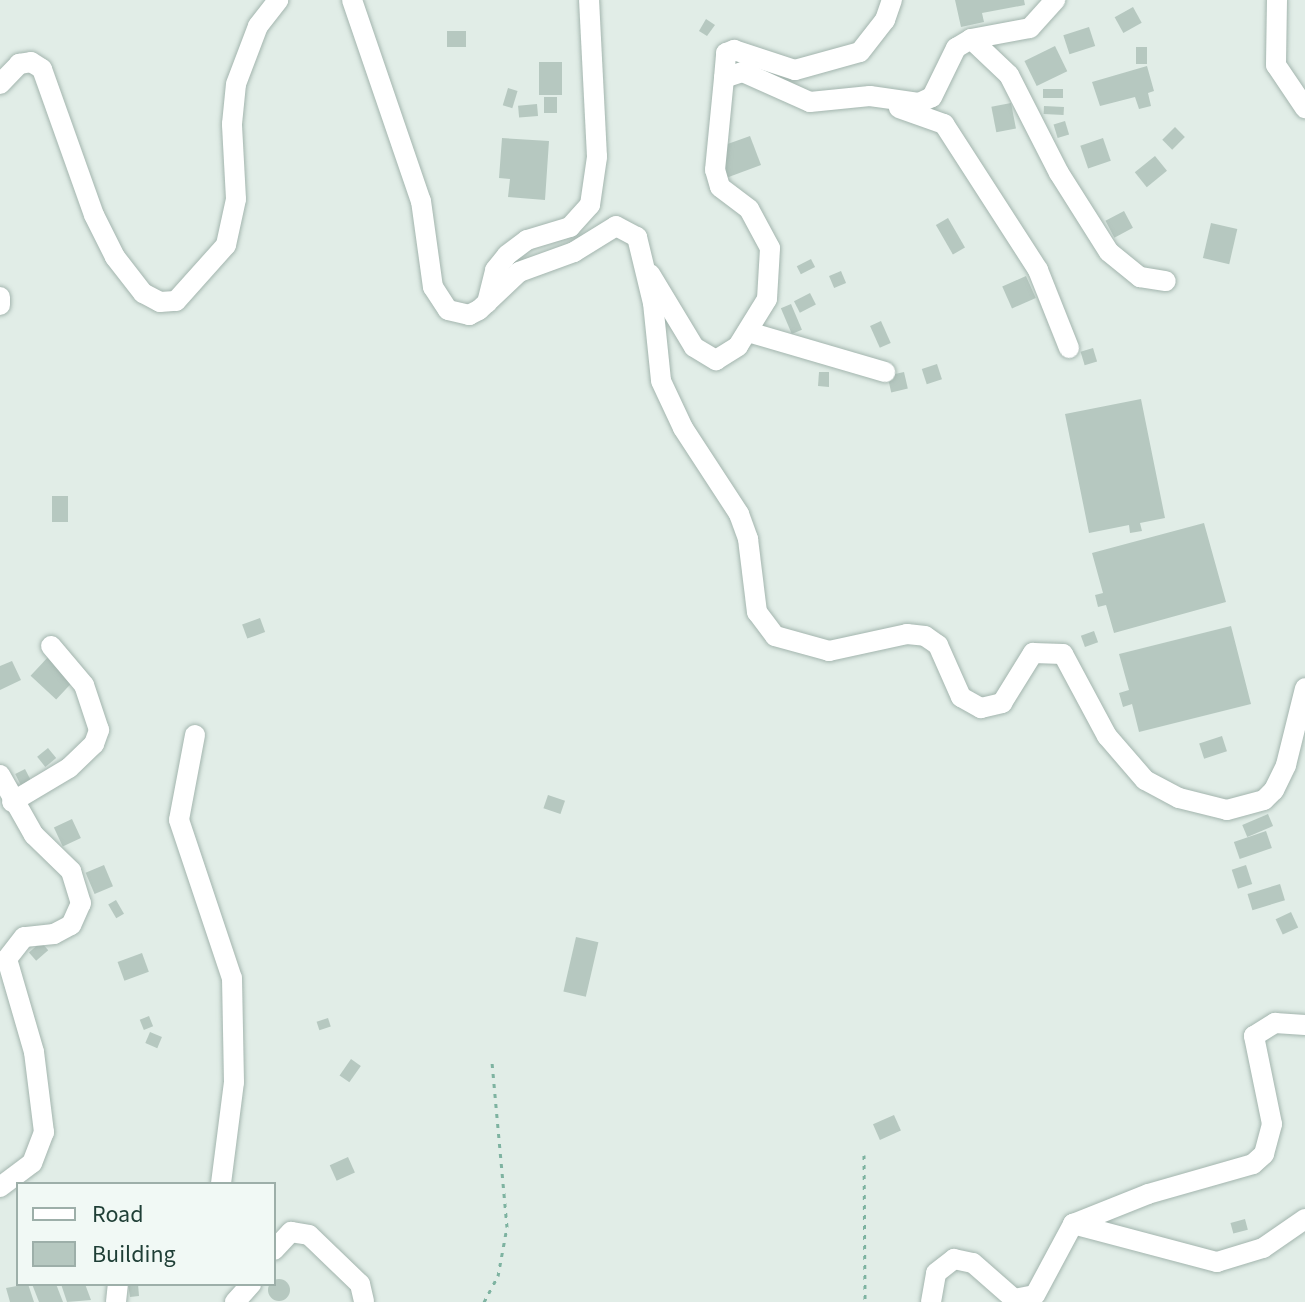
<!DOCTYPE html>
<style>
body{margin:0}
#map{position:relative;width:1305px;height:1302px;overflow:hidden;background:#e1ede7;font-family:"Source Sans 3",sans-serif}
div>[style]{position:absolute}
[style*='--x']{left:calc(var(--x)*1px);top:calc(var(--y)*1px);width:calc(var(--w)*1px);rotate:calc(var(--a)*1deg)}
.building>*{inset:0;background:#b6c8c0;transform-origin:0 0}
.round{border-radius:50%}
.path>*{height:3px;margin-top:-1.5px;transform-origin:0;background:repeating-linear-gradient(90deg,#7eb3a1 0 4px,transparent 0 10px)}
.roads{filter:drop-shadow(0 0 2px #a3b5ae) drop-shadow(0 0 2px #a3b5ae)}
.minor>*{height:20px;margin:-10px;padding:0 10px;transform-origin:10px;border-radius:10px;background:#fff}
span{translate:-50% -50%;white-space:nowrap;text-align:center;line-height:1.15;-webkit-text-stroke:6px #f1f9f5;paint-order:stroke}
.legend{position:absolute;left:16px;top:1182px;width:260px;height:104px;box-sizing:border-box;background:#f1f9f5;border:2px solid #9dafa9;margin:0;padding:10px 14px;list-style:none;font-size:24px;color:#1f3f36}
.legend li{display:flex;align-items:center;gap:16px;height:40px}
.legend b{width:40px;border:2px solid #9dafa9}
</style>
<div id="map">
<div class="building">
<i style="clip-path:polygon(955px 0,1024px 0,1025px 5px,982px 13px,984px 22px,961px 27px)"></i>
<i style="left:1133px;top:7px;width:18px;height:21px;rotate:61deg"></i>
<i style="clip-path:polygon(706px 19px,715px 25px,707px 36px,699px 31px)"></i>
<i style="left:1089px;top:27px;width:20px;height:27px;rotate:72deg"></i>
<i style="left:447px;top:31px;width:19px;height:16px"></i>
<i style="left:1055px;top:46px;width:28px;height:34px;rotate:64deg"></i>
<i style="left:1136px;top:47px;width:11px;height:17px"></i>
<i style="left:539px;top:62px;width:23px;height:33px"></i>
<i style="clip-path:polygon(1147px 66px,1154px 91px,1148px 93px,1151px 106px,1139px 109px,1135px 97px,1100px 106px,1092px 82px)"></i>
<i style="left:508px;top:88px;width:10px;height:18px;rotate:17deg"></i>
<i style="left:1063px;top:89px;width:9px;height:20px;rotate:90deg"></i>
<i style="left:544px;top:97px;width:13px;height:16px"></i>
<i style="left:1011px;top:103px;width:26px;height:20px;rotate:79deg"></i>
<i style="left:537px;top:104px;width:12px;height:19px;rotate:85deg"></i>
<i style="left:1044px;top:106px;width:20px;height:8px;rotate:3deg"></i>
<i style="left:1065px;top:121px;width:14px;height:12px;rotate:73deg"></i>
<i style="left:1175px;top:127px;width:14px;height:18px;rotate:45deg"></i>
<i style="clip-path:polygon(750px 136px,761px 165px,726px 178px,722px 146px)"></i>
<i style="clip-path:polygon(502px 138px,549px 141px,545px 200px,508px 197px,510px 179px,499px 178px)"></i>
<i style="left:1103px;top:138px;width:24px;height:24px;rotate:71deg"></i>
<i style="left:1155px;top:156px;width:19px;height:26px;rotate:51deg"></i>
<i style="left:1124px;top:211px;width:19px;height:21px;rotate:62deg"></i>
<i style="left:948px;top:218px;width:34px;height:14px;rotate:60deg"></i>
<i style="left:1211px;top:223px;width:27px;height:36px;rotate:13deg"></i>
<i style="left:811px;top:259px;width:9px;height:16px;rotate:63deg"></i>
<i style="left:841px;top:271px;width:13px;height:13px;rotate:67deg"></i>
<i style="left:1026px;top:276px;width:24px;height:26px;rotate:66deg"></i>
<i style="left:810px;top:293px;width:13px;height:18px;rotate:63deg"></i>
<i style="left:791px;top:304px;width:28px;height:11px;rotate:67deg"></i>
<i style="left:881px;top:321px;width:24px;height:12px;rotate:66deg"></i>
<i style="left:1093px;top:348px;width:14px;height:13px;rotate:73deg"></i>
<i style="left:937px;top:364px;width:16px;height:16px;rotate:72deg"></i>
<i style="clip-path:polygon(819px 372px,829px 372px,829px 387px,818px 386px)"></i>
<i style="left:904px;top:372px;width:17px;height:17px;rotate:77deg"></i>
<i style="clip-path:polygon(1141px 399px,1165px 518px,1140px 523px,1142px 531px,1130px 533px,1129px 525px,1089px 533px,1065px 414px)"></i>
<i style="left:52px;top:496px;width:16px;height:26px"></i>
<i style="clip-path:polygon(1204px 523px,1226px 602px,1114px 633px,1106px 605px,1098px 607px,1095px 595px,1103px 593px,1092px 553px)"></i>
<i style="left:260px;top:618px;width:15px;height:19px;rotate:70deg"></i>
<i style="clip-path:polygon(1231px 626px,1251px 704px,1139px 732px,1132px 704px,1123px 707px,1119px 693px,1129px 690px,1119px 654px)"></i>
<i style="left:1094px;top:631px;width:12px;height:14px;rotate:70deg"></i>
<i style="left:49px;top:656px;width:35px;height:27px;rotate:43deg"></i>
<i style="clip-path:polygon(12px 661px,21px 680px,0 690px,0 666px)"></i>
<i style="left:1222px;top:736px;width:16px;height:24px;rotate:72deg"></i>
<i style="left:48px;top:748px;width:13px;height:14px;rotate:51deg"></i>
<i style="left:25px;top:769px;width:13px;height:11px;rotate:63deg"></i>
<i style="left:548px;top:795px;width:18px;height:14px;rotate:19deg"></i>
<i style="left:1268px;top:814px;width:13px;height:28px;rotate:67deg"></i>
<i style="left:72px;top:819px;width:21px;height:20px;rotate:65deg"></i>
<i style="left:1266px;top:831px;width:18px;height:34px;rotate:71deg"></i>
<i style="left:104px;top:865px;width:23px;height:20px;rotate:67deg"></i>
<i style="left:1246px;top:865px;width:20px;height:15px;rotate:72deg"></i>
<i style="left:1280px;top:884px;width:17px;height:34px;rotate:73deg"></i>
<i style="left:116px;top:900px;width:16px;height:9px;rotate:60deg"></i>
<i style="left:1291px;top:912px;width:17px;height:17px;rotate:65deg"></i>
<i style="left:576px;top:937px;width:23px;height:56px;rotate:13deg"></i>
<i style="left:41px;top:942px;width:11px;height:16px;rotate:49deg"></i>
<i style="left:142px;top:953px;width:20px;height:26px;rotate:70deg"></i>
<i style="left:149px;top:1016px;width:11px;height:10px;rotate:68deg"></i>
<i style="left:328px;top:1018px;width:9px;height:12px;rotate:72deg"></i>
<i style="left:150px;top:1032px;width:13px;height:12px;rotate:23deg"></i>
<i style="left:351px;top:1059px;width:12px;height:20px;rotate:35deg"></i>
<i style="left:894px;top:1115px;width:17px;height:23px;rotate:66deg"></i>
<i style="left:348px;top:1157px;width:17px;height:20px;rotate:66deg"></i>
<i style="left:1245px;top:1219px;width:11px;height:15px;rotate:75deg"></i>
<i class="round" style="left:268px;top:1279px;width:22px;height:22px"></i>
<i style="clip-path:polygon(28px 1284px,34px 1302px,10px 1302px,6px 1288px)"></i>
<i style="clip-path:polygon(32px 1284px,56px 1284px,63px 1302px,39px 1302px)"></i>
<i style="clip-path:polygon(61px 1284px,85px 1284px,91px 1300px,67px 1302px)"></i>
<i style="clip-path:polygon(128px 1284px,138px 1284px,139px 1296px,130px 1297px)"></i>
</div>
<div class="path">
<i style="--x:864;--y:1155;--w:147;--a:89.6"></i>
<i style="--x:484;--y:1302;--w:30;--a:-62"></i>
<i style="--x:498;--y:1276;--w:50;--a:-79.6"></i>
<i style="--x:507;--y:1227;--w:166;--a:-95.2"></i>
</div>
<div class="roads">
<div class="minor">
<i style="--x:352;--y:0;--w:213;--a:71.1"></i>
<i style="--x:421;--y:201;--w:87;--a:82.1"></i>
<i style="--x:433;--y:287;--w:27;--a:57"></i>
<i style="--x:448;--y:310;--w:22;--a:13"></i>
<i style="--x:469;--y:315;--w:11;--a:-27"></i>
<i style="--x:479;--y:310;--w:55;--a:-43.5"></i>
<i style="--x:519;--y:272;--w:59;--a:-20"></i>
<i style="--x:574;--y:252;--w:49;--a:-31.8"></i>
<i style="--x:616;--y:226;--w:24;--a:28"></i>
<i style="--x:637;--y:237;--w:68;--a:76.4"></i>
<i style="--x:653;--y:303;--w:78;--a:84.1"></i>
<i style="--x:661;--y:381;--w:52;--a:64.9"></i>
<i style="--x:683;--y:428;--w:103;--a:56.9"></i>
<i style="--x:739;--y:514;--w:27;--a:70"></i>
<i style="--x:748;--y:539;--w:74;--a:83"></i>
<i style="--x:757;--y:612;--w:30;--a:53"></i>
<i style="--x:775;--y:636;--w:56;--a:15.5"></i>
<i style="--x:829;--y:651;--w:80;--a:-12.3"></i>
<i style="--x:907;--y:634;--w:18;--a:6"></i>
<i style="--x:925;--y:636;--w:16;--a:35"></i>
<i style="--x:938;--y:645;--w:57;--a:66.1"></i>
<i style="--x:961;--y:697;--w:23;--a:29"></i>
<i style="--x:981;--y:708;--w:22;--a:-13"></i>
<i style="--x:1002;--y:703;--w:59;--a:-58.2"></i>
<i style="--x:1033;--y:653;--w:30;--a:2"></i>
<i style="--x:1063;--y:654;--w:93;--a:61.8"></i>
<i style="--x:1107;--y:736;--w:58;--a:49.2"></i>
<i style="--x:1145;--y:780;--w:38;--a:28"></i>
<i style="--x:1179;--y:798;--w:49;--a:14"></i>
<i style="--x:1227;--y:810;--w:38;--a:-15"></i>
<i style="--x:1264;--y:800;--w:14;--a:-45"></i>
<i style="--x:1274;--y:790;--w:28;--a:-64"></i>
<i style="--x:1286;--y:765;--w:79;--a:-76.1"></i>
<i style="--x:1277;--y:0;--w:65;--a:90.9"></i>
<i style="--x:1276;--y:65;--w:52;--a:56"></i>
<i style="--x:971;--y:39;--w:52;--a:43.5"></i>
<i style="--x:1009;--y:75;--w:110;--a:63"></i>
<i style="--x:1059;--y:173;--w:93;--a:57.7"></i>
<i style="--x:1109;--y:252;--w:40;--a:39"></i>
<i style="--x:1140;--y:277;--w:26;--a:9"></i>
<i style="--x:724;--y:78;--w:25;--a:-85"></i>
<i style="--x:726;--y:53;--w:9;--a:-21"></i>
<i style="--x:734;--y:50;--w:64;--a:18.2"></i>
<i style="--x:795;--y:70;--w:67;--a:-15.5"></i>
<i style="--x:860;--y:52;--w:41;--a:-52"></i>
<i style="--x:885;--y:20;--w:21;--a:-71"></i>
<i style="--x:0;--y:84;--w:28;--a:-46"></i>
<i style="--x:19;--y:64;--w:12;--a:-9"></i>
<i style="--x:31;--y:62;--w:13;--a:32"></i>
<i style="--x:42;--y:69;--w:155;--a:70.4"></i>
<i style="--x:94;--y:215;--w:47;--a:63.4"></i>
<i style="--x:115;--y:257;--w:46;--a:52.1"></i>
<i style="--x:143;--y:293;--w:19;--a:28"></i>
<i style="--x:160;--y:302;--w:16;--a:-4"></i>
<i style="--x:176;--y:301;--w:75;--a:-48.2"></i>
<i style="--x:226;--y:245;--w:47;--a:-77.7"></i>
<i style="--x:236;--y:199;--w:75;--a:-93.1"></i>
<i style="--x:232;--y:124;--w:40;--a:-84.3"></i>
<i style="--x:236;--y:84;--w:62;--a:-69.2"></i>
<i style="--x:258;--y:26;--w:33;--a:-52"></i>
<i style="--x:899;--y:108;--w:48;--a:19.6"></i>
<i style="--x:944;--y:124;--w:174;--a:57.2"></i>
<i style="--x:1038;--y:270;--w:84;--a:68.3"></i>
<i style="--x:650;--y:274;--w:85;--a:58.9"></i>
<i style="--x:694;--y:347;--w:26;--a:31"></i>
<i style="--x:716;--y:360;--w:26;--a:-32"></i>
<i style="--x:738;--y:346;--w:55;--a:-58.3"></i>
<i style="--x:767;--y:299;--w:51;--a:-86.6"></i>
<i style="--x:770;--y:248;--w:44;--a:-118.3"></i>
<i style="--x:749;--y:209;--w:36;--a:-143"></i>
<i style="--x:720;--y:187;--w:18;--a:-106"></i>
<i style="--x:715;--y:170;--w:92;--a:-84.4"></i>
<i style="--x:724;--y:78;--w:20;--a:-18"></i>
<i style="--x:743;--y:72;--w:73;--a:24.1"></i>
<i style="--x:810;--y:102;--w:60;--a:-5.7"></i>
<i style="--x:870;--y:96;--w:49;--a:8.1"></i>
<i style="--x:919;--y:103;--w:14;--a:-25"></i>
<i style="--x:932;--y:97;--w:55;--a:-63.9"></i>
<i style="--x:956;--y:48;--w:17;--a:-31"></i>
<i style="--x:971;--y:39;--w:60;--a:-10.6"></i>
<i style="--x:1030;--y:28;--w:38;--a:-48"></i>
<i style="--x:0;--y:297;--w:8;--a:90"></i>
<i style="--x:487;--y:303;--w:34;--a:-76"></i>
<i style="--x:495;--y:270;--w:19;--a:-51"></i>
<i style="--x:507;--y:255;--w:25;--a:-37"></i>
<i style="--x:527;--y:240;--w:45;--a:-16.8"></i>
<i style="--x:570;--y:227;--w:30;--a:-48"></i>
<i style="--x:590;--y:205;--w:49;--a:-81.7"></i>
<i style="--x:597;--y:157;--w:157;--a:-92.9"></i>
<i style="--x:748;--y:332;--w:143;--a:16.3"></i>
<i style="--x:195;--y:735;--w:86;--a:100.7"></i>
<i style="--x:179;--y:820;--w:167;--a:71.5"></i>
<i style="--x:232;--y:978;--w:104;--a:88.9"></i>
<i style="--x:234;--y:1082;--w:103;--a:97.3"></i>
<i style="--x:0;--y:775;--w:69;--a:60.5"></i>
<i style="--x:34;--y:835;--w:52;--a:44.2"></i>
<i style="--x:71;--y:871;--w:34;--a:73"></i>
<i style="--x:81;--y:903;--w:24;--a:114"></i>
<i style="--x:71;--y:925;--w:19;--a:152"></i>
<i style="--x:54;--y:934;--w:30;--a:174"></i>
<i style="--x:24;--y:937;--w:28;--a:128"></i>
<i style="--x:7;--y:959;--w:97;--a:73.8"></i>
<i style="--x:34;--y:1052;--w:81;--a:82.9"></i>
<i style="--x:44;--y:1132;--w:33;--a:111"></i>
<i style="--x:32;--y:1163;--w:40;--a:143"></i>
<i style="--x:12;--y:802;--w:66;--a:-30.8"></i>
<i style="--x:69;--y:768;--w:35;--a:-44"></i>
<i style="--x:94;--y:744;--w:15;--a:-70"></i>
<i style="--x:99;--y:730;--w:47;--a:-108.4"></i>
<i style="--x:84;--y:685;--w:51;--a:-130.2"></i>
<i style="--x:1073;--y:1224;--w:149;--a:14.8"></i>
<i style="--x:1217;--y:1262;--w:48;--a:-16.9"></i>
<i style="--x:1263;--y:1248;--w:51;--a:-34.6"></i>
<i style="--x:274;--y:1250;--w:25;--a:-47"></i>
<i style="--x:291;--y:1232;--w:18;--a:9"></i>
<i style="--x:309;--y:1235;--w:71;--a:43.9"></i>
<i style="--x:360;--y:1284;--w:18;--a:77"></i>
<i style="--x:116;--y:1302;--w:18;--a:-84"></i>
<i style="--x:235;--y:1302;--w:24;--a:-48"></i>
<i style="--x:931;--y:1302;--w:29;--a:-80"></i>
<i style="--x:936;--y:1273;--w:23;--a:-38"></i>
<i style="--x:954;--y:1259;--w:19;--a:12"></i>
<i style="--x:973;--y:1263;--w:55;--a:41.3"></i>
<i style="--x:1014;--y:1299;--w:21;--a:-11"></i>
<i style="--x:1035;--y:1295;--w:81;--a:-61.8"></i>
<i style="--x:1073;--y:1224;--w:81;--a:-21.8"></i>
<i style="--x:1148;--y:1194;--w:109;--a:-15.9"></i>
<i style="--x:1253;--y:1164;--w:15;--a:-42"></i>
<i style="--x:1264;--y:1154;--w:31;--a:-75"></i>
<i style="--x:1272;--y:1124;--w:90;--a:-101.6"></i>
<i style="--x:1254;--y:1036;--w:25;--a:-32"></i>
<i style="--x:1275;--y:1023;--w:30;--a:4"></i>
</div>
</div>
<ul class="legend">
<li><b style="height:10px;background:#fff"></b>Road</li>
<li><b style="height:22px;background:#b6c8c0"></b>Building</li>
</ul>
</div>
